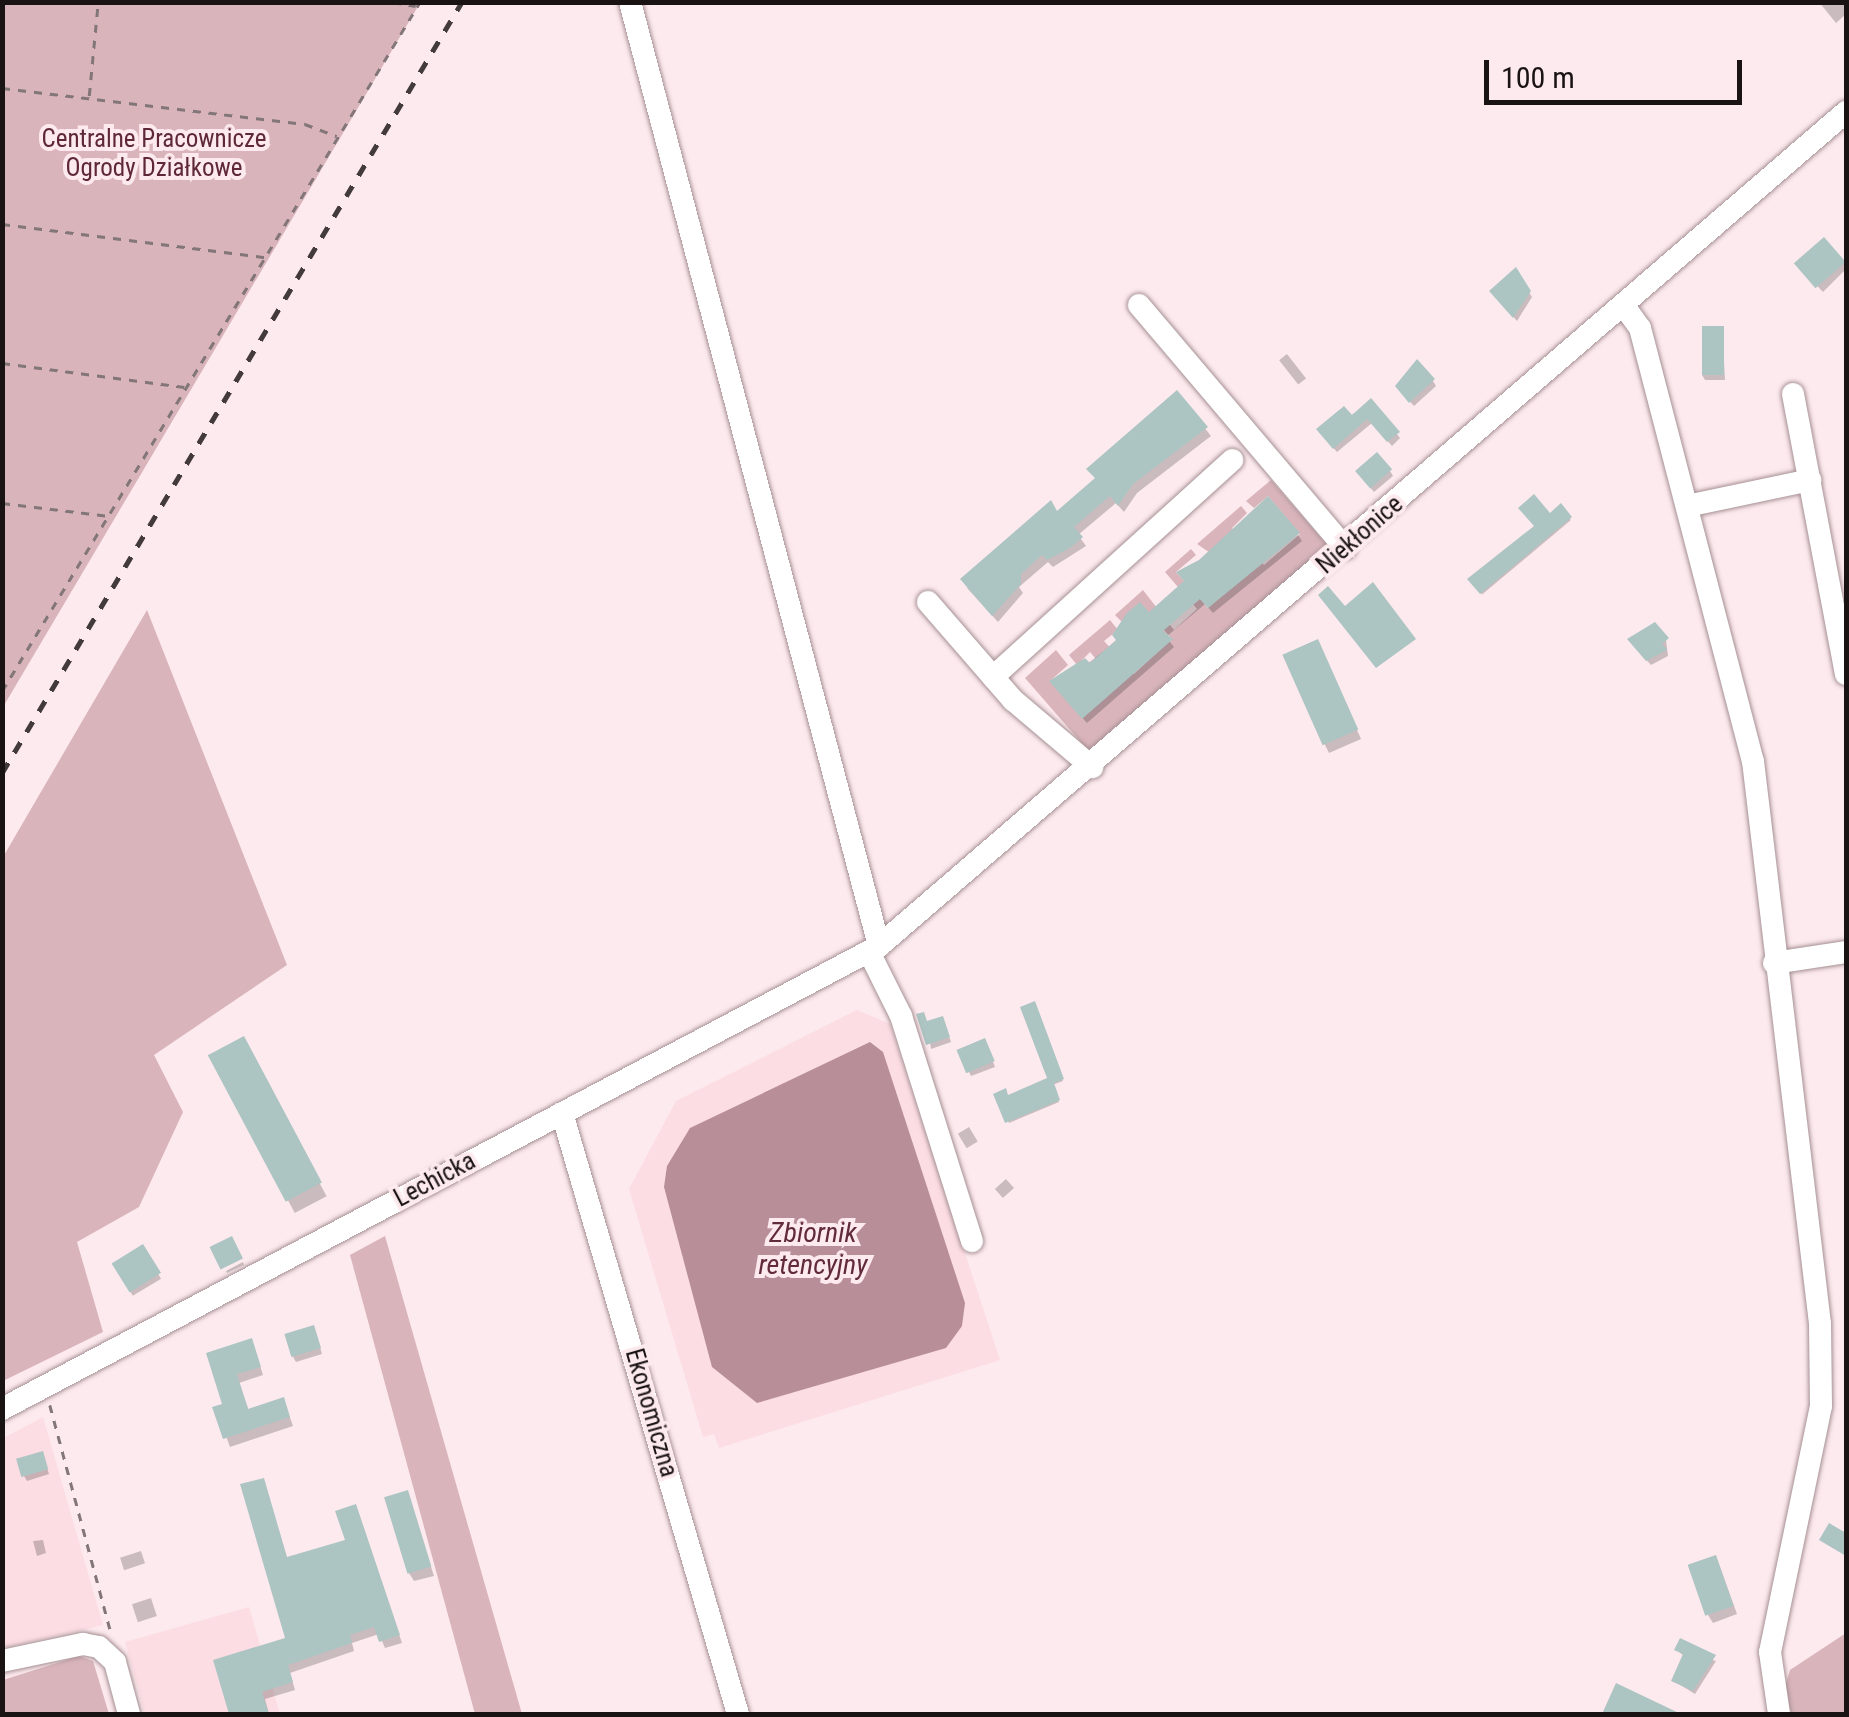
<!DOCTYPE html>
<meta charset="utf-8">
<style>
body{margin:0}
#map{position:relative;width:1849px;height:1717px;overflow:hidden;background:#fdeaee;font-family:"Roboto Condensed",sans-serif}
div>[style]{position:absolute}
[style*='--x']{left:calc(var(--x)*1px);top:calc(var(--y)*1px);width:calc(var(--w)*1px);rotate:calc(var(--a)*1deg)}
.built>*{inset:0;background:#fcdde3}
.green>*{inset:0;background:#d9b4bb}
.water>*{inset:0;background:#b88f98}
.shadow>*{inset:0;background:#0003;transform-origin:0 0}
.building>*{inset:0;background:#acc4c2;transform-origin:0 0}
.path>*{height:2.5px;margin-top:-1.25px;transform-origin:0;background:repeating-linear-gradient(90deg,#827678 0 8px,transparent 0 16px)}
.roads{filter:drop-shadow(0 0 2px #a59094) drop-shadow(0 0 2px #a59094)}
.minor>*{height:22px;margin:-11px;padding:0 11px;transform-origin:11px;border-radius:11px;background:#fff}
.rail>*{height:5px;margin-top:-2.5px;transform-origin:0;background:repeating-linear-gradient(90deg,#433a3b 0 12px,transparent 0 24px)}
span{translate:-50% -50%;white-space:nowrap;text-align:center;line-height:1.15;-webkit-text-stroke:8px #fdeaee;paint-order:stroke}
.park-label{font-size:25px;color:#5e2837}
.street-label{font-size:25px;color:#1a1314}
.water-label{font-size:28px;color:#622b3a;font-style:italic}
.frame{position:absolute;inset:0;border:5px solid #1a1314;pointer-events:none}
.scale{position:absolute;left:1484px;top:60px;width:258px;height:45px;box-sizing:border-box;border:5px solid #1a1314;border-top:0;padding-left:12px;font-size:30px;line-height:35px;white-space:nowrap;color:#1a1314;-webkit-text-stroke:8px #fdeaee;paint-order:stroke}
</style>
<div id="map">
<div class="built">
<i style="clip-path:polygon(857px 1010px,890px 1024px,1000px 1360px,719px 1448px,714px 1434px,703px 1437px,629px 1189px,676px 1101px)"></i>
<i style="clip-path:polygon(43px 1417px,103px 1625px,3px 1648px,2px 1439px)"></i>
<i style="clip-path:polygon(249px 1607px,280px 1714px,145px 1714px,125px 1642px)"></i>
</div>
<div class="green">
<i style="clip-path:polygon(3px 2px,420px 3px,3px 707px,2px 3px)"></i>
<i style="clip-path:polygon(1271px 480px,1329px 547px,1092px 755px,1025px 678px,1056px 650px,1068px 665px,1050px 681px,1119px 686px,1090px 652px,1077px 665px,1069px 655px,1110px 620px,1118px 630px,1104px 641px,1134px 674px,1172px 639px,1140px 603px,1122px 622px,1115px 615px,1143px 590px,1174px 630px,1197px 609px,1165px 572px,1191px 549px,1196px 555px,1176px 572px,1208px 608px,1244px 576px,1197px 544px,1241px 506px,1247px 513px,1232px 528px,1264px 565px,1300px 534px,1268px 496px,1254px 508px,1246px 501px)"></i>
<i style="clip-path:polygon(147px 610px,287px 965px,154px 1055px,183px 1112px,139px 1207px,77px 1242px,103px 1332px,3px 1381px,3px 857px)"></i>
<i style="clip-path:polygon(385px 1236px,522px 1714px,475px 1714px,350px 1255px)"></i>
<i style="clip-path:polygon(1846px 1633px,1846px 1714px,1792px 1714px,1783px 1693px,1790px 1670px)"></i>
<i style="clip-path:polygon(79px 1656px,93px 1661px,109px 1714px,3px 1714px,3px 1680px)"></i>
</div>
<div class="water">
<i style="clip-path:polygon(870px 1042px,883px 1052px,965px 1303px,962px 1326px,946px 1348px,757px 1403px,712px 1367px,664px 1187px,667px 1166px,690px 1128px)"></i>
</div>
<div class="shadow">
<i style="clip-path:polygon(1819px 2px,1846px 2px,1846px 14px,1836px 23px)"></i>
<i style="clip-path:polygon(1845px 263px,1846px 269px,1823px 292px,1802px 270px)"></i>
<i style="clip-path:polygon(1515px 271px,1532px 297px,1517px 321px,1495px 296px)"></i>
<i style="clip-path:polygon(1722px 329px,1725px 380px,1705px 380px,1702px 375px)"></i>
<i style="left:1287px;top:354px;width:31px;height:10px;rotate:52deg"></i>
<i style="clip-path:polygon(1433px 381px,1436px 386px,1414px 406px,1401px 392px)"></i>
<i style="clip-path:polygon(1177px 393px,1211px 436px,1137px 493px,1124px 512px,1116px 503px,1078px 535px,1086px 546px,1053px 567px,1048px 562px,1019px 587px,1023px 593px,998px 622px,967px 588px,1097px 480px)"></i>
<i style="clip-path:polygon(1371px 402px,1400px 438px,1392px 446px,1372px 423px,1337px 452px,1322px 435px)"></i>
<i style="clip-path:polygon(1390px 471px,1393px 476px,1374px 492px,1361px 477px)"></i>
<i style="left:1560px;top:507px;width:17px;height:116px;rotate:50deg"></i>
<i style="clip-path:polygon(1298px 535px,1302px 541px,1213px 613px,1205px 604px,1166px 637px,1174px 647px,1087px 723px,1056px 688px,1149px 616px)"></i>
<i style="clip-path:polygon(1666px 640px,1668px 656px,1651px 665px,1633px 645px)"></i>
<i style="clip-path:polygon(1322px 651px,1361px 739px,1329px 753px,1325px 745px)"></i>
<i style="clip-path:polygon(1033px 1004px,1063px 1081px,1052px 1085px,1059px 1102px,1009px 1123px,996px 1095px,1008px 1098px,1050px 1079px)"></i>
<i style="clip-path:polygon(927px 1024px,945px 1024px,951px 1042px,931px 1049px)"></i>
<i style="left:243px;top:1039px;width:178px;height:36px;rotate:62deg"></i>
<i style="clip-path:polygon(987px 1046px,995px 1067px,971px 1076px,959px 1051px)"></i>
<i style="left:969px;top:1127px;width:17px;height:13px;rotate:59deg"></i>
<i style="left:1006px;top:1179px;width:12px;height:15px;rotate:48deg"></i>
<i style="left:142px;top:1247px;width:37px;height:33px;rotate:59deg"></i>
<i style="clip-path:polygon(243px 1262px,244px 1265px,227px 1273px,226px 1271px)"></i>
<i style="clip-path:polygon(316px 1333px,322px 1354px,296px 1362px,293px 1357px)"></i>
<i style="clip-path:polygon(255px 1350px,263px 1375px,239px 1383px,249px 1411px,287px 1409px,293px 1426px,230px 1447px,216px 1409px,225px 1406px,209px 1354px)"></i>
<i style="clip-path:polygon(44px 1459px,49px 1474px,27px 1481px,24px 1476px)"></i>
<i style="clip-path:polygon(407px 1493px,434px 1576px,414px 1581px,409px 1573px)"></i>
<i style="clip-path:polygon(359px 1515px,402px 1643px,385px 1648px,379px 1634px,352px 1643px,354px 1651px,290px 1673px,295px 1690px,265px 1699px,269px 1714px,231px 1714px,216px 1662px,288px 1639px,288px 1560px,348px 1542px)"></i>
<i style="clip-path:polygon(43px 1540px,46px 1553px,37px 1556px,33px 1541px)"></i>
<i style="left:141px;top:1551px;width:13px;height:22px;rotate:72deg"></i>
<i style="clip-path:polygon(1720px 1567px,1737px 1614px,1713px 1623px,1708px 1615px)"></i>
<i style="left:151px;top:1598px;width:19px;height:20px;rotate:72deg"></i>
<i style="clip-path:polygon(1677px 1650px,1716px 1661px,1695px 1694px,1674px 1681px,1685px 1657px)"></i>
</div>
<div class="building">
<i style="left:1824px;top:237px;width:33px;height:40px;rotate:49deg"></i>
<i style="clip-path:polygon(1516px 267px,1531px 291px,1513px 318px,1489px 291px)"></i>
<i style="left:1702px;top:326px;width:22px;height:49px"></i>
<i style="clip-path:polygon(1417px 359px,1435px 379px,1409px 403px,1395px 386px)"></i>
<i style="clip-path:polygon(1177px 390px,1208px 427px,1133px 484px,1118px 506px,1110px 496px,1074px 527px,1083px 537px,1070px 548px,1047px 560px,1042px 555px,1021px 574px,1021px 584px,992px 616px,960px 579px,1051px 500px,1057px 511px,1095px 478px,1086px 469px)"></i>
<i style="clip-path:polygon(1371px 398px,1400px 432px,1387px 442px,1367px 419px,1333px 449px,1316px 429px,1344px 406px,1352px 415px)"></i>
<i style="left:1377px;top:452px;width:23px;height:29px;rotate:49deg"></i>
<i style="clip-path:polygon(1534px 494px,1550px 513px,1561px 503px,1572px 517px,1480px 594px,1467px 579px,1534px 526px,1518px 508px)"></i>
<i style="clip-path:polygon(1268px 496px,1300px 533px,1208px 608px,1200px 599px,1163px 631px,1173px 639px,1082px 719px,1049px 681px,1085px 658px,1090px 663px,1116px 640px,1112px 635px,1127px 613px,1140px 602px,1149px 612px,1184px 581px,1176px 572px,1199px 560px)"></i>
<i style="clip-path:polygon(1373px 582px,1416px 639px,1376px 668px,1318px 595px,1328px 586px,1345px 606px)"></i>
<i style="clip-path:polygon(1655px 622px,1669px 638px,1662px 644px,1667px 650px,1646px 661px,1627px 639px)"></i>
<i style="left:1318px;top:639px;width:99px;height:39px;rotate:66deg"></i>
<i style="clip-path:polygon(1035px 1001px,1064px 1079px,1054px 1083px,1060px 1100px,1005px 1123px,993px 1094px,1006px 1088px,1008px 1095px,1047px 1078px,1020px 1007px)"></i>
<i style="clip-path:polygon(924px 1012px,927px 1021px,943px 1016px,950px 1037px,926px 1045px,916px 1014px)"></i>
<i style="left:244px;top:1036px;width:166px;height:41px;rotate:62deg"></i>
<i style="left:985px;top:1038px;width:25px;height:31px;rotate:67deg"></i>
<i style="left:232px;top:1236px;width:25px;height:25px;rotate:64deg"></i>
<i style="left:143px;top:1244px;width:34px;height:37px;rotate:58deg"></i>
<i style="left:314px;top:1325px;width:24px;height:31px;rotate:73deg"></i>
<i style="clip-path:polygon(252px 1338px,261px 1367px,237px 1374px,248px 1409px,284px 1397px,290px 1417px,223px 1439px,212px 1407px,222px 1404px,206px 1353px)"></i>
<i style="left:43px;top:1451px;width:19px;height:28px;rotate:74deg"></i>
<i style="clip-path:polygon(264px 1478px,287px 1557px,345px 1540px,335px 1511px,356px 1504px,400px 1635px,379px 1642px,374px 1627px,350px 1635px,352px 1643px,288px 1665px,293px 1682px,262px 1692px,269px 1714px,229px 1714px,213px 1660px,285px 1638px,240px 1484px)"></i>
<i style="left:408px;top:1490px;width:80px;height:25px;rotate:73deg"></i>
<i style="clip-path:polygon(1829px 1523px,1846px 1533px,1846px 1556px,1819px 1540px)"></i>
<i style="left:1716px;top:1555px;width:54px;height:30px;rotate:71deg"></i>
<i style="clip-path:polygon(1680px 1638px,1716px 1655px,1693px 1691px,1671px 1681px,1683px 1654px,1674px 1650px)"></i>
<i style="clip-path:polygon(1616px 1683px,1681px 1714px,1602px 1714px)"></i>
</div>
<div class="path">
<i style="--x:393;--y:2;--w:23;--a:10"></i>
<i style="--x:2;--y:88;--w:305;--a:6.8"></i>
<i style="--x:305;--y:124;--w:34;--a:21"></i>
<i style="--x:89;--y:96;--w:94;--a:-84.5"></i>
<i style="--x:2;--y:224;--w:265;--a:7.2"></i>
<i style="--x:2;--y:363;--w:184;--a:7.5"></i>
<i style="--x:2;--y:503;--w:108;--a:6.9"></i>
<i style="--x:2;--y:691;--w:806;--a:-58.76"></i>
<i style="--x:50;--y:1405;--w:232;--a:75"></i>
</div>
<div class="roads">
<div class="minor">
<i style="--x:630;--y:2;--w:976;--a:75.22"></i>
<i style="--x:1139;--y:305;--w:319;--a:49.7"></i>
<i style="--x:1624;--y:306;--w:27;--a:54"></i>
<i style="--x:1640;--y:328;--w:448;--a:75.4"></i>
<i style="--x:1753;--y:761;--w:567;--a:83.21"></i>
<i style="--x:1820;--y:1324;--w:82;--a:89.3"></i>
<i style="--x:1821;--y:1406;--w:251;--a:101.7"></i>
<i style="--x:1770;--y:1652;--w:63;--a:81.7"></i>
<i style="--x:1793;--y:394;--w:285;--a:79.3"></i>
<i style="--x:1687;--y:506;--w:126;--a:-11.9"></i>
<i style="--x:928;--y:602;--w:130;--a:49.1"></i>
<i style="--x:1013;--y:700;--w:104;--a:40.3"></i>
<i style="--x:993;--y:677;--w:323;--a:-42.2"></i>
<i style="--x:869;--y:952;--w:72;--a:63.4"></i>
<i style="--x:901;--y:1016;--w:236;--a:72.5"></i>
<i style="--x:1774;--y:963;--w:73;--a:-8.7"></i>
<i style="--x:562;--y:1113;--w:626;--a:73.68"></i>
<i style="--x:2;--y:1409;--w:992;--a:-27.83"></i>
<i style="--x:879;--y:946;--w:1277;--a:-40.78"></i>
<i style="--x:2;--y:1661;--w:83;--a:-11.9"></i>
<i style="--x:83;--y:1644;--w:16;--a:11"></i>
<i style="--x:99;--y:1647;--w:22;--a:43"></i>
<i style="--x:115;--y:1662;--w:54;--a:74.9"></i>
</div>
</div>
<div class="rail">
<i style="--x:2;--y:773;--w:898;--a:-59.18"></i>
</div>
<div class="park-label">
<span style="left:154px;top:154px">Centralne Pracownicze<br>Ogrody Działkowe</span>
</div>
<div class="street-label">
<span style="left:1360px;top:535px;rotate:-41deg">Niekłonice</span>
<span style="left:435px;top:1180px;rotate:-28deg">Lechicka</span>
<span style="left:651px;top:1413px;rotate:74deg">Ekonomiczna</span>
</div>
<div class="water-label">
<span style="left:813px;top:1249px">Zbiornik<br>retencyjny</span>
</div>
<div class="frame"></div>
<div class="scale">100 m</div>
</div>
